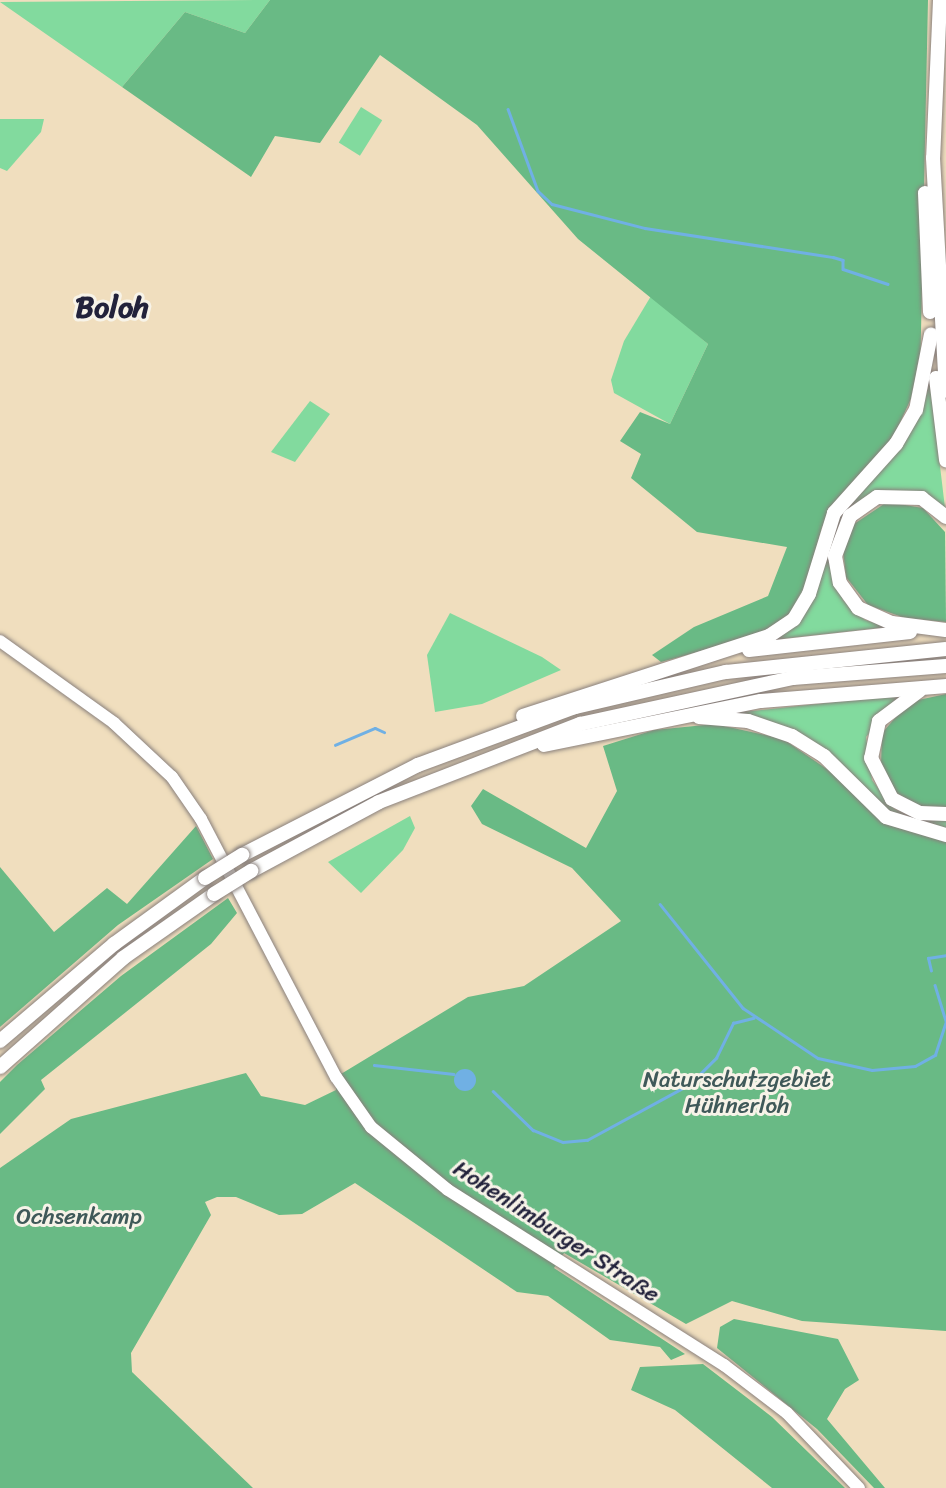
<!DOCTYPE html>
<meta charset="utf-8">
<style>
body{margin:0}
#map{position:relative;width:946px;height:1488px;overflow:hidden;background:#f0debe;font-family:Sriracha,sans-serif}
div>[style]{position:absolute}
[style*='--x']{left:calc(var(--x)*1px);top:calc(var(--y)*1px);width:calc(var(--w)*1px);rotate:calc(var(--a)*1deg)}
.green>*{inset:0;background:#82da9e;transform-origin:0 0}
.forest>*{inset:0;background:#69ba85}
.water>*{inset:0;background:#70b0e4}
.round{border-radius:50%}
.stream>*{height:2.5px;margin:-1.25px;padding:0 1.25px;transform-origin:1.25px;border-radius:1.25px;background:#70b0e4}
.roads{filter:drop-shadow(0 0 2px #89807c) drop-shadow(0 0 2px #89807c)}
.major>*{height:12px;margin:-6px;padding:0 6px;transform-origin:6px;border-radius:6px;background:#fff}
.highway>*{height:14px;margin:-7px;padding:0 7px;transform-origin:7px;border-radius:7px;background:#fff}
.bridges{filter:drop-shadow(0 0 2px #89807c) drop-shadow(0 0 2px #89807c)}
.highway-bridge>*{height:14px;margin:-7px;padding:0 7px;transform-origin:7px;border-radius:7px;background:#fff}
span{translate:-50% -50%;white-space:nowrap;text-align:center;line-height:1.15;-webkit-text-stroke:6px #f7f3e8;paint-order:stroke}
.park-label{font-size:23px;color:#3f5959}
.street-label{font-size:23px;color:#22223b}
.district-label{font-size:30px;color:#22223b;font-weight:700}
</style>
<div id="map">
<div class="green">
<i style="clip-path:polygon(270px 0,245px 33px,185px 12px,122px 87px,0 2px)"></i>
<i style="left:361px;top:107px;width:25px;height:42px;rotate:32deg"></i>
<i style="clip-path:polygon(0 119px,44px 119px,41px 132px,7px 171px,0 168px)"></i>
<i style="clip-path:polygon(651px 296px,708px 344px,670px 424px,614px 393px,611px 380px,624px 341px)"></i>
<i style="clip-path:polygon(930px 382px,945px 508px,913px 491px,881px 491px,844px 516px,829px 553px,843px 600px,865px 620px,888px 627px,771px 640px,846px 506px,923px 405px)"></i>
<i style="clip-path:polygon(310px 401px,330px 414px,295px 462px,271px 452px)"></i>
<i style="clip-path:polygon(450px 613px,542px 657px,561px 670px,482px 704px,435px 712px,427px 655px)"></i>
<i style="clip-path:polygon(899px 695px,866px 737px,872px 780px,894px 809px,914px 819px,946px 820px,946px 831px,885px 809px,836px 760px,725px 714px)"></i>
<i style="clip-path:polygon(410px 816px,415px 828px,403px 850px,361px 893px,328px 862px)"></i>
</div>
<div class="forest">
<i style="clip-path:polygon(270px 0,928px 0,920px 379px,892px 440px,822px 527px,809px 577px,789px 614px,767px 631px,694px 653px,661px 662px,652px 655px,694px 627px,768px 596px,787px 547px,697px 532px,631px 478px,641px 454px,620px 441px,640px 412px,670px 424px,708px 344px,578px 239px,477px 125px,380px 55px,320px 143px,275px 136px,251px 177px,122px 87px,185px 12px,245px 33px)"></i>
<i style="clip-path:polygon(887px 502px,923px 508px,945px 532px,946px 622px,905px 618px,868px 605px,846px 577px,843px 550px,854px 524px)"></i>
<i style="clip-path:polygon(946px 694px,946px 808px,918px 806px,895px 792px,881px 764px,882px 733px,909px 702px)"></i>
<i style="clip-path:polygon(715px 724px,783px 739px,834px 774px,889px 825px,946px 841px,946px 1331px,802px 1321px,732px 1301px,686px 1324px,564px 1253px,554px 1268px,685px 1354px,671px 1360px,660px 1347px,610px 1340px,548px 1296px,517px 1292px,355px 1183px,302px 1214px,279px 1215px,236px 1197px,217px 1197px,205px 1202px,211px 1215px,131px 1353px,132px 1372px,253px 1488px,0 1488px,0 1168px,71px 1119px,246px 1073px,261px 1096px,305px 1105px,336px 1090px,336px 1077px,468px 997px,524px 986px,621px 921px,572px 868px,482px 824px,471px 806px,483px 789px,586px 848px,617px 791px,603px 746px,654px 730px)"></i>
<i style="clip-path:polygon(196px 826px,213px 859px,118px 925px,0 1027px,0 867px,54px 932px,107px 888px,127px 904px)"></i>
<i style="clip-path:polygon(228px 898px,237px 913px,211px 944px,41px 1080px,45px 1089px,0 1134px,0 1082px,17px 1065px,121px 976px)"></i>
<i style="clip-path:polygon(734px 1319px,838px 1339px,859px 1380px,845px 1389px,827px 1419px,885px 1488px,874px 1488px,817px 1429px,717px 1348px,720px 1327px)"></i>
<i style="clip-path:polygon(703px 1364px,772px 1417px,845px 1488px,772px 1488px,675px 1410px,631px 1390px,640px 1367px)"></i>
</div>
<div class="water">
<i class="round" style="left:454px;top:1069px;width:22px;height:22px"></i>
</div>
<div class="stream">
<i style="--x:508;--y:109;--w:87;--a:69.9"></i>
<i style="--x:538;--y:191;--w:19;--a:43"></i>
<i style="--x:552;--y:204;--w:96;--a:14.5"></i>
<i style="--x:645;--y:228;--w:190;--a:8.8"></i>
<i style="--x:833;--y:257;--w:10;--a:17"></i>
<i style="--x:843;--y:260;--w:9;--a:90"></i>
<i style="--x:843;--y:269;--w:47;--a:18.4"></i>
<i style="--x:335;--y:745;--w:43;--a:-23"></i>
<i style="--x:375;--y:728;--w:10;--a:24"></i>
<i style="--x:660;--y:904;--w:133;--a:51.4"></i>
<i style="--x:743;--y:1008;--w:90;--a:33.7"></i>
<i style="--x:818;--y:1058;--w:55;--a:12.5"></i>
<i style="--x:872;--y:1070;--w:43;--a:-5.3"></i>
<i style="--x:915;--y:1066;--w:23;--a:-29"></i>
<i style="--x:935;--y:1055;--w:36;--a:-72"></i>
<i style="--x:931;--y:971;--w:13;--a:-103"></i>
<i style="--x:928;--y:958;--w:18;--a:-9"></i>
<i style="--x:935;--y:985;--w:37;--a:73"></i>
<i style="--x:374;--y:1065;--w:80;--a:6.5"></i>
<i style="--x:493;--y:1091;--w:56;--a:44.3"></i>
<i style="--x:533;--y:1130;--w:32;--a:22"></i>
<i style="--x:563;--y:1142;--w:24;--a:-5"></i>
<i style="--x:587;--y:1140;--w:117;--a:-28.5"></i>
<i style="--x:690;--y:1084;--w:37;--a:-45"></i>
<i style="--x:716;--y:1058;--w:39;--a:-64"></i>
<i style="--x:733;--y:1023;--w:21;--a:-14"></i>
</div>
<div class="roads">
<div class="major">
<i style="--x:0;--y:641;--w:140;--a:35.7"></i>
<i style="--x:114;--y:723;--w:79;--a:43"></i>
<i style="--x:172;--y:777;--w:51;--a:55.4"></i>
<i style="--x:201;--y:819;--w:291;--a:62.4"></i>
<i style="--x:336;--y:1077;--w:61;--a:55"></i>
<i style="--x:371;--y:1127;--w:99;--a:39.3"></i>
<i style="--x:448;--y:1190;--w:327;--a:32.4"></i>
<i style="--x:724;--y:1365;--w:79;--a:37.3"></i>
<i style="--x:787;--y:1413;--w:104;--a:46.2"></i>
</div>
<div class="highway">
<i style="--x:940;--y:0;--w:158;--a:92.5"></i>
<i style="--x:933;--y:158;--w:233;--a:86.8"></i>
<i style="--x:925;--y:193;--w:119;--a:87.6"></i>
<i style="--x:936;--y:378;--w:83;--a:83"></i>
<i style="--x:946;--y:517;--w:31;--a:-142"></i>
<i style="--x:922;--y:498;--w:45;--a:-178.7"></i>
<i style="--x:877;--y:497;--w:33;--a:145"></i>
<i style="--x:850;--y:516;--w:43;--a:110.6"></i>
<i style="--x:835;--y:556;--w:27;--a:80"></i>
<i style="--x:840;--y:583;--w:31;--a:54"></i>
<i style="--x:858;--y:608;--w:37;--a:24"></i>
<i style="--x:892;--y:623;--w:54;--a:7.4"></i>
<i style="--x:749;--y:650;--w:162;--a:-6.4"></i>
<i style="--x:919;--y:691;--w:50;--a:143.1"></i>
<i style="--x:879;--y:721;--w:38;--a:102"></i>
<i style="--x:871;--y:758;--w:46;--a:62.9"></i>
<i style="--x:892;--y:799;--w:31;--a:27"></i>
<i style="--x:920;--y:813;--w:26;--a:2"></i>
<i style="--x:523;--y:716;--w:259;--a:-18"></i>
<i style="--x:769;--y:636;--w:30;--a:-34"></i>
<i style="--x:794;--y:619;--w:29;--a:-59"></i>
<i style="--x:809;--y:594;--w:85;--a:-72.8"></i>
<i style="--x:834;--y:513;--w:93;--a:-48.1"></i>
<i style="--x:896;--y:444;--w:39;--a:-60"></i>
<i style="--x:916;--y:410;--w:77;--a:-78.8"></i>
<i style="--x:699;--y:717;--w:49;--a:4.7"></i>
<i style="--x:748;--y:721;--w:46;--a:18.8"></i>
<i style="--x:792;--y:736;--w:38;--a:32"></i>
<i style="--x:824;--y:756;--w:87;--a:44.5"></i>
<i style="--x:886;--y:817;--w:63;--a:16.7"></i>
<i style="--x:544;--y:745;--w:221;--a:-11.5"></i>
<i style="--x:761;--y:701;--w:186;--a:-4.6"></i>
<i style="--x:242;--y:855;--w:198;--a:-27.1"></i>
<i style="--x:418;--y:765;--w:167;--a:-20.3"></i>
<i style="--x:575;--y:707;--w:155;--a:-13.1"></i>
<i style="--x:726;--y:672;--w:221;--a:-6"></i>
<i style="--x:251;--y:871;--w:145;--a:-28.3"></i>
<i style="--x:379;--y:802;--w:216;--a:-21.2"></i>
<i style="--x:580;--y:724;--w:218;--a:-12.2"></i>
<i style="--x:793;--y:678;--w:153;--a:-4.5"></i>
<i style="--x:0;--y:1041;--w:150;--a:-40.4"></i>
<i style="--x:114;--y:944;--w:112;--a:-36"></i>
<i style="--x:0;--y:1067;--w:164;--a:-41.5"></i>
<i style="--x:123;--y:958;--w:111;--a:-35.1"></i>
</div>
</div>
<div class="bridges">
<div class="highway-bridge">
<i style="--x:205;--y:878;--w:44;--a:-31.9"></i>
<i style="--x:214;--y:894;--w:44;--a:-31.9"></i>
</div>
</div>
<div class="park-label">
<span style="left:737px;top:1093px">Naturschutzgebiet<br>Hühnerloh</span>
<span style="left:79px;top:1217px">Ochsenkamp</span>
</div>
<div class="street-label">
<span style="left:556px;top:1232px;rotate:33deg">Hohenlimburger Straße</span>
</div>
<div class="district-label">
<span style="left:112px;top:307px">Boloh</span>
</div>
</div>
